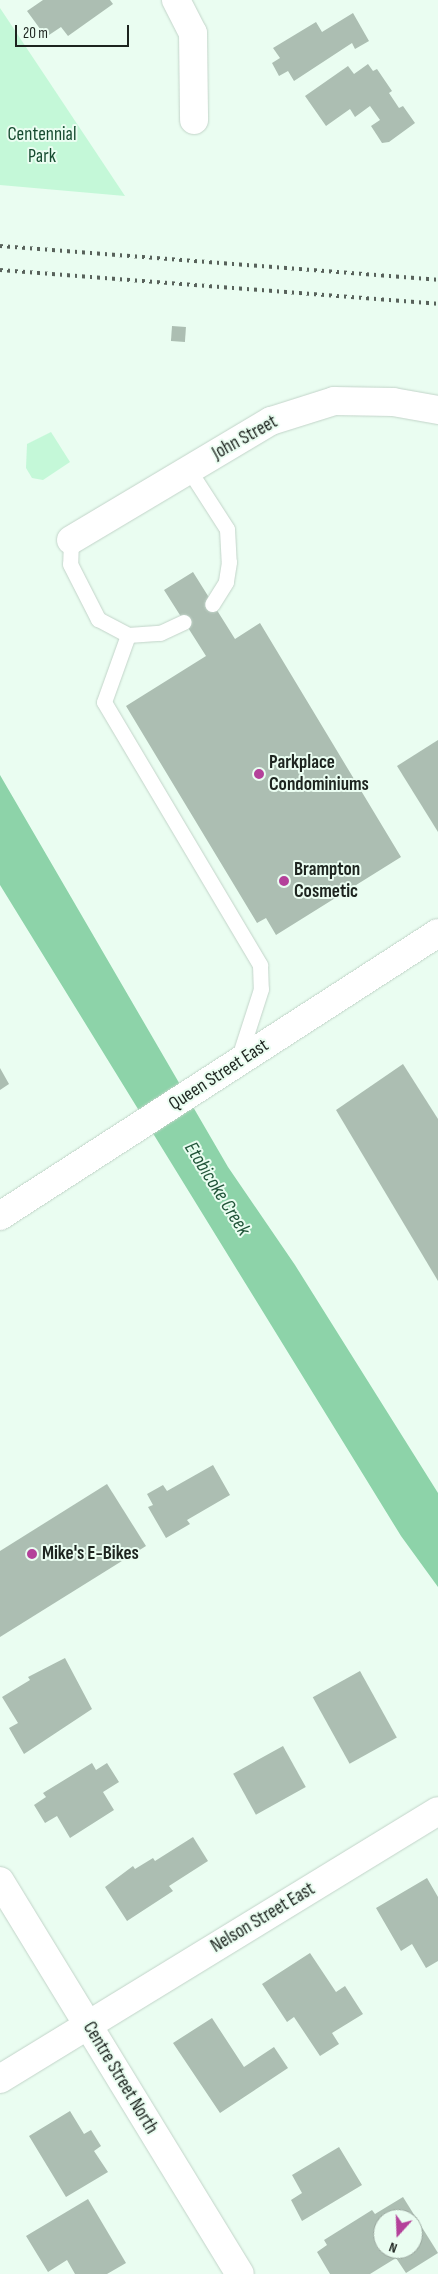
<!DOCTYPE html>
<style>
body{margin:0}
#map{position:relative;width:438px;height:2274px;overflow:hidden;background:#eafdf1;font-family:"Sofia Sans Condensed",sans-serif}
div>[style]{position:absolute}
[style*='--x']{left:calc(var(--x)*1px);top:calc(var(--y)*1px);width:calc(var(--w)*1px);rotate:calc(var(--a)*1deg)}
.green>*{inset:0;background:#c4f8d8}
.water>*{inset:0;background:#8dd3a9}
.building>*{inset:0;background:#acbeb2;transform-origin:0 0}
.roads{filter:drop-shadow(0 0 1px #c2d4c9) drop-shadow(0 0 1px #c2d4c9)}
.lane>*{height:15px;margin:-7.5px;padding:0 7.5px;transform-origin:7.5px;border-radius:7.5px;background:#fff}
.street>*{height:28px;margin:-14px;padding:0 14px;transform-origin:14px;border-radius:14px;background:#fff}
.secondary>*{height:28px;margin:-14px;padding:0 14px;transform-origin:14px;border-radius:14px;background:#fff}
.rail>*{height:4px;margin-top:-2px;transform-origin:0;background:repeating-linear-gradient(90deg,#58625b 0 2.5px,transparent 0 7.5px)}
.dots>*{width:14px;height:14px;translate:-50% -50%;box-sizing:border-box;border:2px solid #eafdf1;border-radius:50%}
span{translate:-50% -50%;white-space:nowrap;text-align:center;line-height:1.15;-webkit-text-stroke:4px #eafdf1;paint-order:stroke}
.park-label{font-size:19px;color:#164b30}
.street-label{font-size:19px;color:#1d241f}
.poi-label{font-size:19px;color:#1d241f;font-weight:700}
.left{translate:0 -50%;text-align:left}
.water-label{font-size:20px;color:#205438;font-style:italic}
.north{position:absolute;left:373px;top:2209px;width:50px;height:50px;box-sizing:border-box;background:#eafdf1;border:1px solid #98a69d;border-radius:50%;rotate:200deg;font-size:14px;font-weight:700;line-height:20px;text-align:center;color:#1d241f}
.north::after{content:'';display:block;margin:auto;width:18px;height:22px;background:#b4419a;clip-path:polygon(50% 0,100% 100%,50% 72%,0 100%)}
.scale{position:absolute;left:15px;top:25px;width:114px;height:22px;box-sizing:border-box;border:2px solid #1d241f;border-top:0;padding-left:6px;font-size:15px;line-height:18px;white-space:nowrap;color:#1d241f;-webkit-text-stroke:4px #eafdf1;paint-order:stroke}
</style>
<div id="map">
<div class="green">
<i style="clip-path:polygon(0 8px,125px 196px,0 185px)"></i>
<i style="clip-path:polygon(51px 432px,70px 462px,43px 480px,32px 478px,26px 468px,27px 444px)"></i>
</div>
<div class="water">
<i style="clip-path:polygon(0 775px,228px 1167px,295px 1265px,438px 1493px,438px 1587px,401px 1536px,0 885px)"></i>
</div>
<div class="building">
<i style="clip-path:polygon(43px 0,110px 0,113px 4px,68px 36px,61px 27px,46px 37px,27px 11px)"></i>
<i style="clip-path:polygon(353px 13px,369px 41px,355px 49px,352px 43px,294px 81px,288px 71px,279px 76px,272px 63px,280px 58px,273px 48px,316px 22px,322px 32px)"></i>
<i style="clip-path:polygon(368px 64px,373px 71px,377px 69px,392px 91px,389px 93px,399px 108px,403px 106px,415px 123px,389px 142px,382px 143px,371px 126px,380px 120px,370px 106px,355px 117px,350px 109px,326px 126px,305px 96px,348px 66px,354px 74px)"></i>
<i style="left:172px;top:326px;width:14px;height:15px;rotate:4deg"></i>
<i style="clip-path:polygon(193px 572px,235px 639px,260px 623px,401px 857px,276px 935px,266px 918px,257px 923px,126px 706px,206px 656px,164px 590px)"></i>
<i style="clip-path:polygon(438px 740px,438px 832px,397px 766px)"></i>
<i style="clip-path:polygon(403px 1064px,438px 1119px,438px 1281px,336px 1110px)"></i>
<i style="clip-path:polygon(0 1068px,9px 1084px,0 1090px)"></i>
<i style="clip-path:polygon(213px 1465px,230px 1495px,187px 1520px,190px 1524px,166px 1538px,148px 1507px,153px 1505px,147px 1494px,163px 1485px,167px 1491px)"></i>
<i style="clip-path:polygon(107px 1484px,146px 1546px,0 1637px,0 1551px)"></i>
<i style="clip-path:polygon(65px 1658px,92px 1709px,24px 1754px,9px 1728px,18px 1723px,2px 1697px,30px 1680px,28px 1677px)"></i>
<i style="left:360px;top:1671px;width:76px;height:54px;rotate:61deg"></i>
<i style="left:283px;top:1746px;width:47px;height:57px;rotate:61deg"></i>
<i style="clip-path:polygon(92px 1763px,96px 1770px,107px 1763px,119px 1782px,103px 1792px,114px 1810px,70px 1838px,57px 1816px,45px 1823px,34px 1805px,46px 1797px,43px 1793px)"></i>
<i style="clip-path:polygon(193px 1837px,208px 1861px,169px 1886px,173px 1891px,127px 1921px,105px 1887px,133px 1866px,135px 1869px,153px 1858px,155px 1861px)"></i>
<i style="clip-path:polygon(427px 1878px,438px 1897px,438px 1961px,426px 1968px,412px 1944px,401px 1951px,376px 1908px)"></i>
<i style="clip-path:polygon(310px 1953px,336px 1992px,345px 1986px,363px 2014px,332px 2033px,339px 2044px,320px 2056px,294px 2017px,287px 2022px,262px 1984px)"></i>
<i style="clip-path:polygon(212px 2018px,244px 2067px,274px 2047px,288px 2068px,220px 2113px,173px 2043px)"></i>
<i style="clip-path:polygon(70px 2111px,84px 2134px,91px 2130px,101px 2146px,94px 2151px,108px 2172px,66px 2197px,29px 2136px)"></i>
<i style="clip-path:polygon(339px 2147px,362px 2185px,302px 2221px,291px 2200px,302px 2193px,292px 2175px)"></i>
<i style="clip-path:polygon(evenodd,403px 2197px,438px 2253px,406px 2273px,396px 2258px,370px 2274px,330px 2274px,317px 2252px,327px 2245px,324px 2240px,372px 2210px,375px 2214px,403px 2197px,383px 2219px,413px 2219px,413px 2249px,383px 2249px,383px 2219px)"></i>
<i style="clip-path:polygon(88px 2199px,126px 2263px,107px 2274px,75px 2274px,67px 2260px,48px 2272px,26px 2236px)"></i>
</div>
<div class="roads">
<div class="lane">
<i style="--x:189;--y:470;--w:70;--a:57.2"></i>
<i style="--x:227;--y:529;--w:33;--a:87"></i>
<i style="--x:229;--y:562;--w:20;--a:99"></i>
<i style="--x:226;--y:582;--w:26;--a:122"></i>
<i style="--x:71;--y:540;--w:24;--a:92"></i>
<i style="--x:70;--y:564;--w:62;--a:63"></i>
<i style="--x:98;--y:619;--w:34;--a:28"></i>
<i style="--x:128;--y:635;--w:32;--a:-4"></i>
<i style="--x:160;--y:633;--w:26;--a:-25"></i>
<i style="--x:128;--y:635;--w:71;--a:109.7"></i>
<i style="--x:104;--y:702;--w:306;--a:59.3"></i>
<i style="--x:260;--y:965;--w:24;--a:88"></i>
<i style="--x:261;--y:989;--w:75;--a:107.9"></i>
</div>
<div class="street">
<i style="--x:176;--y:0;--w:37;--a:63"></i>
<i style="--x:193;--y:33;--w:87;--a:89.3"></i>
<i style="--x:71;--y:540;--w:233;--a:-30.8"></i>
<i style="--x:271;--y:421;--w:66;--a:-17.6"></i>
<i style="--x:334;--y:401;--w:59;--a:1"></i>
<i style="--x:393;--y:402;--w:46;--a:10.1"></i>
<i style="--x:0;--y:2079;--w:513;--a:-31.46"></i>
</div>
<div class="secondary">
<i style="--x:0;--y:1216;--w:521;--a:-32.87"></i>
<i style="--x:0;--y:1881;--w:460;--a:58.6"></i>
</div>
</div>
<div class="rail">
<i style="--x:0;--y:246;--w:439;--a:4.4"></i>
<i style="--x:0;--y:270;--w:439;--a:4.4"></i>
</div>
<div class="dots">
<i style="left:259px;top:774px;background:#b4419a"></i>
<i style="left:284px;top:881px;background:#b4419a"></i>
<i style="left:32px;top:1554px;background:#b4419a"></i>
</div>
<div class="park-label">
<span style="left:42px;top:146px">Centennial<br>Park</span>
</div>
<div class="street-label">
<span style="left:245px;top:438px;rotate:-29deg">John Street</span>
<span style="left:219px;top:1075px;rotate:-33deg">Queen Street East</span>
<span style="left:263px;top:1918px;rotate:-31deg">Nelson Street East</span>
<span style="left:120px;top:2078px;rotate:59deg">Centre Street North</span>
</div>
<div class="poi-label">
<span class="left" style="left:269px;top:774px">Parkplace<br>Condominiums</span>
<span class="left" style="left:294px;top:881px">Brampton<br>Cosmetic</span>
<span class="left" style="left:42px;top:1554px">Mike's E-Bikes</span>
</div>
<div class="water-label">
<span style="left:217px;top:1189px;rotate:58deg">Etobicoke Creek</span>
</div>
<div class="north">N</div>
<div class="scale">20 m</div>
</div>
